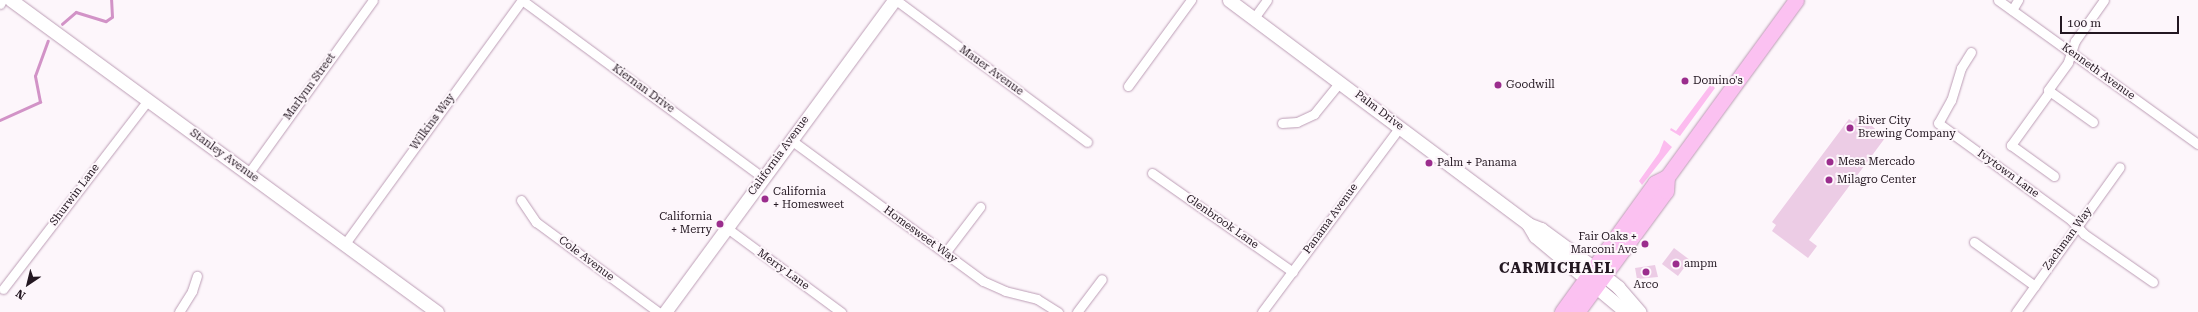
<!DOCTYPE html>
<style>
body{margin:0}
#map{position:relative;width:2198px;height:312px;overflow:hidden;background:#fdf6fb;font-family:"Roboto Serif",serif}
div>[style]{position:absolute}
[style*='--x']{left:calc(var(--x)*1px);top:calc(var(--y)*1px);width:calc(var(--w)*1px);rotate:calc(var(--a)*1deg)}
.green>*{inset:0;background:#fcbcef}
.stream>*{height:2.5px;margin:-1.25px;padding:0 1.25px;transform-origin:1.25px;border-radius:1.25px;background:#d293c7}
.building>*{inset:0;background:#eccce5;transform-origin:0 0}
.roads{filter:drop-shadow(0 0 1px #bc9db5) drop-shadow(0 0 1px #bc9db5)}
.street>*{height:9px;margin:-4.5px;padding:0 4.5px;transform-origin:4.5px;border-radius:4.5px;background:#fff}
.secondary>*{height:13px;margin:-6.5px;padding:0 6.5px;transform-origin:6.5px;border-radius:6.5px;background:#fff}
.primary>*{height:15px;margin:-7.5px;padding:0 7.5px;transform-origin:7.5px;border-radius:7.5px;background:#fbc1f1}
.dots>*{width:11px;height:11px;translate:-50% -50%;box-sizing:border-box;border:2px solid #fdf6fb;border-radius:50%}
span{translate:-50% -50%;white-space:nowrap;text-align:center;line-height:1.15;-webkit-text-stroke:4px #fdf6fb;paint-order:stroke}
.street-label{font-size:11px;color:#231721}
.poi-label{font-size:11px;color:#231721}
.left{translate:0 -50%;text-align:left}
.right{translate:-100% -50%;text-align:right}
.district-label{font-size:15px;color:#231721;font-weight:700;letter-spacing:1px}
.north{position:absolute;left:8px;top:264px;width:40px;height:40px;-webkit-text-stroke:3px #fdf6fb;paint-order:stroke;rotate:215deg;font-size:11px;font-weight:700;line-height:16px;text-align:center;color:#231721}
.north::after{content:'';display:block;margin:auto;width:14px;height:18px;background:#231721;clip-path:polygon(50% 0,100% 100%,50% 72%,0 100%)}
.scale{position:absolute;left:2060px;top:16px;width:119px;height:18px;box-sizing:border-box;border:2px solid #231721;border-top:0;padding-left:5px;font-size:12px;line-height:14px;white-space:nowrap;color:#231721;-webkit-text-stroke:3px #fdf6fb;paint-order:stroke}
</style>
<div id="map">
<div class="green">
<i style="clip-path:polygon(1711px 84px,1715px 88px,1680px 136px,1670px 130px,1671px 128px,1676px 131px)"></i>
<i style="clip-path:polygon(1664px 140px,1672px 147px,1642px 185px,1639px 181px,1659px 153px)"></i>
</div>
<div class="stream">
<i style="--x:62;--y:24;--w:18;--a:-41"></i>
<i style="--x:76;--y:12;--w:31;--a:17"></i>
<i style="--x:106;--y:21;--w:7;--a:-34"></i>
<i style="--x:112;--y:17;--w:17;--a:-93"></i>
<i style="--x:0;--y:120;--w:44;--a:-24.2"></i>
<i style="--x:40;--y:102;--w:26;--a:-101"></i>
<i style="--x:35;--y:76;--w:37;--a:-70"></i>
</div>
<div class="building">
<i style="clip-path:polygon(1859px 114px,1885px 138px,1809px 240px,1817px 246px,1808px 258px,1772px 231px,1776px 225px,1772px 222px,1849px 119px,1853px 122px)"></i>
<i style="left:1674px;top:248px;width:20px;height:20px;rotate:37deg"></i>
<i style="clip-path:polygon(1655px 265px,1658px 277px,1637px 279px,1635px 268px)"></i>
</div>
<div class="roads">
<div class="street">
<i style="--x:522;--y:0;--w:300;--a:36.4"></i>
<i style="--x:896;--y:0;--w:238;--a:36.6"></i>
<i style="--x:1998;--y:0;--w:246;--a:35.8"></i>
<i style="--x:0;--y:4;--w:4;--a:-63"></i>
<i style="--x:2012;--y:10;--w:12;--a:-59"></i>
<i style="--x:1254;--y:18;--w:22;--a:-54"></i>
<i style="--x:1971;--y:52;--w:19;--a:122"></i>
<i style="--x:1961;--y:68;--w:34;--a:107"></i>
<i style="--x:1951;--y:100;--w:26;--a:119"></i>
<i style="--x:1938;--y:123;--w:165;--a:36.1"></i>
<i style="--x:2071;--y:220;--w:19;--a:47"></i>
<i style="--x:2084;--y:234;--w:84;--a:34.8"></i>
<i style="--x:1128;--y:86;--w:107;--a:-53.8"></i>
<i style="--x:2050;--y:91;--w:67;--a:125.8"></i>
<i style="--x:2011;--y:145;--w:53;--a:35.8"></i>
<i style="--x:2093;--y:122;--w:55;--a:-144.6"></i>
<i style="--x:2048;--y:90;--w:34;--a:-54"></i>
<i style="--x:2068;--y:62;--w:22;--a:-72"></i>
<i style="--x:2075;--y:41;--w:50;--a:-54.7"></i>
<i style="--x:1282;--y:123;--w:15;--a:-4"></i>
<i style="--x:1297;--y:122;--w:19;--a:-25"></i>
<i style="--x:1314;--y:114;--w:41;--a:-50.9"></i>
<i style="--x:791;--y:140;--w:238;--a:36.3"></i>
<i style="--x:983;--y:281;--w:24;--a:24"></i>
<i style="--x:1005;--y:291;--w:33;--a:14"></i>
<i style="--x:1037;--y:299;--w:25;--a:32"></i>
<i style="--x:1152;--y:173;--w:172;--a:35.1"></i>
<i style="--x:248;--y:174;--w:214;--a:-54.3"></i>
<i style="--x:521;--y:200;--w:27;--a:56"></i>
<i style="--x:536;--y:222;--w:152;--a:36.4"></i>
<i style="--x:727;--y:228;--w:142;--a:36.4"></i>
<i style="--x:1974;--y:242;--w:75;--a:35.8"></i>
<i style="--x:344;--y:245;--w:303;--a:-54"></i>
<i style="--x:945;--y:253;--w:58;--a:-52.7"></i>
<i style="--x:3;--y:289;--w:237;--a:-52.5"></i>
<i style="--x:179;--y:312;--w:25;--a:-58"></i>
<i style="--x:192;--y:291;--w:16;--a:-72"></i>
<i style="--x:1077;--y:312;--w:41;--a:-52.9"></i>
<i style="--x:1262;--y:312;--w:231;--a:-53.3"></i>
<i style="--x:2016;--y:312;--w:178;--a:-54.4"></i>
</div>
<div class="secondary">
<i style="--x:11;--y:0;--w:528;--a:36.22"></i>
<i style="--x:1229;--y:0;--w:374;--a:36.8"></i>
<i style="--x:1528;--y:224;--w:14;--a:21"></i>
<i style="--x:1541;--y:229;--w:66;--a:36.3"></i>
<i style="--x:1594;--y:268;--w:31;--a:38"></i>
<i style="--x:1618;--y:287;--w:33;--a:49"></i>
<i style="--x:1528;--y:224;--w:14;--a:60"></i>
<i style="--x:1535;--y:236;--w:119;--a:39.9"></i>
<i style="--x:665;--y:312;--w:387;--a:-53.7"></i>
</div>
<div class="primary">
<i style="--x:1562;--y:312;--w:159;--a:-54.2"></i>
<i style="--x:1655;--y:183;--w:13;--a:-27"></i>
<i style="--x:1667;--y:177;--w:219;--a:-53.9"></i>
<i style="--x:1577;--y:312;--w:150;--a:-53.7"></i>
<i style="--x:1666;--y:191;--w:14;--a:-86"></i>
</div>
</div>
<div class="dots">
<i style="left:1685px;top:81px;background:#9b2d8d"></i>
<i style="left:1498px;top:85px;background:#9b2d8d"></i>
<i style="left:1850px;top:128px;background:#9b2d8d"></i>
<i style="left:1830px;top:162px;background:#9b2d8d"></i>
<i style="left:1429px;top:163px;background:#9b2d8d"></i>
<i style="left:1829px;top:180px;background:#9b2d8d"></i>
<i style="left:765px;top:199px;background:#9b2d8d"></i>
<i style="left:720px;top:224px;background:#9b2d8d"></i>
<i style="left:1645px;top:244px;background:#9b2d8d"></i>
<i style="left:1676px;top:264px;background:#9b2d8d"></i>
<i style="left:1646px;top:272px;background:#9b2d8d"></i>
</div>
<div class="street-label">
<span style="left:991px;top:71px;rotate:36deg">Mauer Avenue</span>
<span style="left:2098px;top:72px;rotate:36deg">Kenneth Avenue</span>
<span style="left:310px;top:87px;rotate:-54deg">Marlynn Street</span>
<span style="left:643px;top:89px;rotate:36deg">Kiernan Drive</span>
<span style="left:1379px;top:111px;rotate:37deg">Palm Drive</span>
<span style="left:433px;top:122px;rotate:-54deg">Wilkins Way</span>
<span style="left:224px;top:156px;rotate:36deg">Stanley Avenue</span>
<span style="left:779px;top:156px;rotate:-54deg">California Avenue</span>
<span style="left:2008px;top:174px;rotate:36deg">Ivytown Lane</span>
<span style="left:75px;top:195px;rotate:-53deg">Shurwin Lane</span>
<span style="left:1331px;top:219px;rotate:-54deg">Panama Avenue</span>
<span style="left:1222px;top:222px;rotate:35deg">Glenbrook Lane</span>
<span style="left:920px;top:235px;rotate:36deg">Homesweet Way</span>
<span style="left:2068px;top:239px;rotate:-54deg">Zachman Way</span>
<span style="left:586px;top:259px;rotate:37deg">Cole Avenue</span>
<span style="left:783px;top:270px;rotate:36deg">Merry Lane</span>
</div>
<div class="poi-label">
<span class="left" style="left:1693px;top:81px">Domino's</span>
<span class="left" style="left:1506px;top:85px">Goodwill</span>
<span class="left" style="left:1858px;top:128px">River City<br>Brewing Company</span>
<span class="left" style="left:1838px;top:162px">Mesa Mercado</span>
<span class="left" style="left:1437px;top:163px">Palm + Panama</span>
<span class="left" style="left:1837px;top:180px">Milagro Center</span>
<span class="left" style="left:773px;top:199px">California<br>+ Homesweet</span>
<span class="right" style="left:712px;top:224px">California<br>+ Merry</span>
<span class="right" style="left:1637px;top:244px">Fair Oaks +<br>Marconi Ave</span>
<span class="left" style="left:1684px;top:264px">ampm</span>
<span style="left:1646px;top:285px">Arco</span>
</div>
<div class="district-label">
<span style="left:1557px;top:269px">CARMICHAEL</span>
</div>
<div class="north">N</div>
<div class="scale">100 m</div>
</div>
